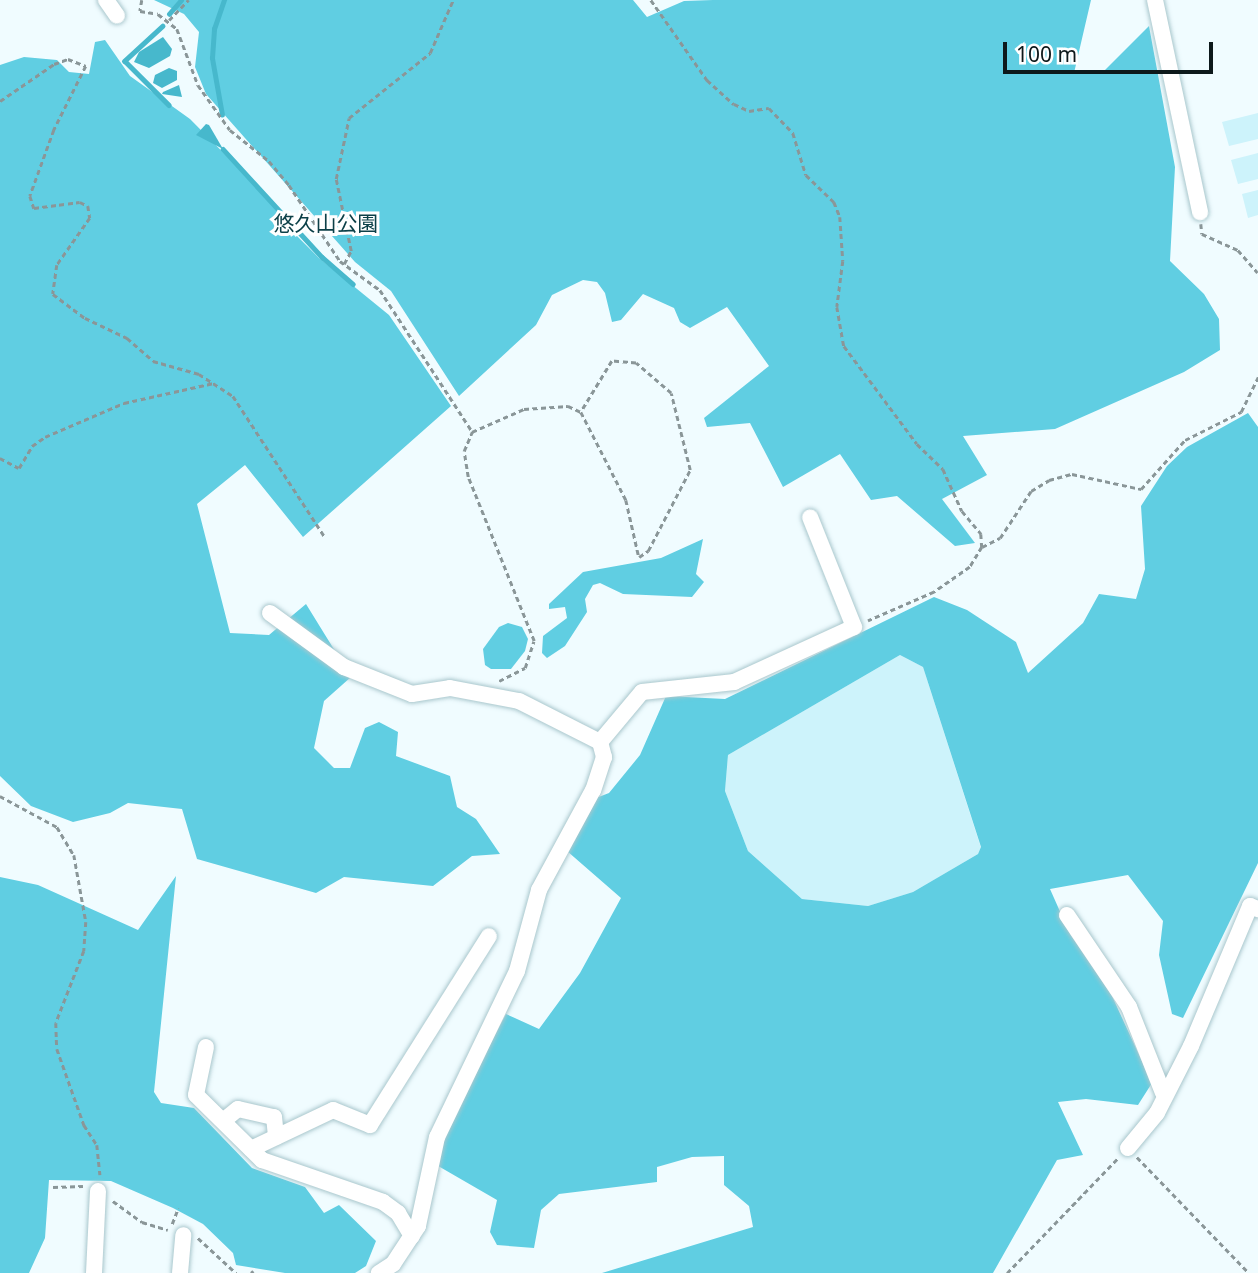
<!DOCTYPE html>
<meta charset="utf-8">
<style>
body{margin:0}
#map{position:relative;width:1258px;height:1273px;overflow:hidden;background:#f0fcff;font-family:"Noto Sans","Noto Sans JP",sans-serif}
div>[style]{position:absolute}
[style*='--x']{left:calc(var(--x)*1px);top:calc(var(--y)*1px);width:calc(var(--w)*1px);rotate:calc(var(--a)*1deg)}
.green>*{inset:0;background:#cdf3fb}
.forest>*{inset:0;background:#60cee2}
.water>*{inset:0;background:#47b8cc}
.stream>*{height:4.5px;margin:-2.25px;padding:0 2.25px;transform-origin:2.25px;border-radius:2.25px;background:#47b8cc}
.path>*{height:2.5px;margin-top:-1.25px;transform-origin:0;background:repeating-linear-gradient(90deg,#8a9698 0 5px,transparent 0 8.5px)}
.roads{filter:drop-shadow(0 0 2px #a9c7cd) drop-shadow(0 0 2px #a9c7cd)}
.minor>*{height:16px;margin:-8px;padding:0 8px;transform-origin:8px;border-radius:8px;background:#fff}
span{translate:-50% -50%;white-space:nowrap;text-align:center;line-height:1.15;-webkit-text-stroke:6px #fff;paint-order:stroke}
.park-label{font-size:21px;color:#0c4048}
.scale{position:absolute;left:1003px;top:42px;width:210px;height:32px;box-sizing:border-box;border:4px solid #0d191b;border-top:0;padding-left:9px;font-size:21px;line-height:24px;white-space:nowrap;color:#0d191b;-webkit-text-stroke:5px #fff;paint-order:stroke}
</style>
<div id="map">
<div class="green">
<i style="clip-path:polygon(1258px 113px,1258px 139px,1229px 146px,1222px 122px)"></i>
<i style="clip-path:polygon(1258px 153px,1258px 179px,1238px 184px,1231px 160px)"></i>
<i style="clip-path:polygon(1258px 190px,1258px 215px,1248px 218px,1242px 194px)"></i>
<i style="clip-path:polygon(900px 655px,923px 667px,981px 848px,978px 854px,913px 892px,868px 906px,802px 899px,748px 851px,725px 791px,728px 755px)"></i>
</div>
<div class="forest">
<i style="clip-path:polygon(154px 0,633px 0,647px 17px,684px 1px,713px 0,1091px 0,1074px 73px,1102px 73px,1149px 26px,1175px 167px,1170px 261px,1204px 294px,1219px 319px,1220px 350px,1184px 372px,1055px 429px,963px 436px,987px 475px,942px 499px,975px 543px,955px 546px,897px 496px,871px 500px,840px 454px,783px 487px,750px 423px,707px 427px,704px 418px,769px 366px,727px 307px,690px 328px,680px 322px,674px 308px,643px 294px,621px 320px,612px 322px,605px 293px,597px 282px,583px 280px,552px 295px,536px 325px,459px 396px,391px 291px,355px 262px,206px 94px,195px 67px,199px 32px,184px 14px)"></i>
<i style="clip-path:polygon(105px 40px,130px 76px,190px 119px,271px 201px,285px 224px,319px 258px,389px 315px,451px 406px,303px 537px,245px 465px,197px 504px,230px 633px,269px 635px,306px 604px,351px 677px,324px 701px,314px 748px,334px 768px,350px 768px,365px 728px,379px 722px,398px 732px,396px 756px,450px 776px,457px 807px,476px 819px,500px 854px,472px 856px,433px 886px,344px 877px,316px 893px,197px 859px,182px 809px,128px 803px,110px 813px,73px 822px,31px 806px,0 776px,0 65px,24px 57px,57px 60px,69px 72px,89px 74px,95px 42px)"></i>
<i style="clip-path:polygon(evenodd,1248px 413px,1258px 427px,1258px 863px,1183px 1018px,1172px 1014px,1159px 955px,1163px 921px,1128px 875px,1050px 889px,1070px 934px,1112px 996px,1152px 1083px,1138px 1105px,1086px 1099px,1058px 1102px,1083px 1155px,1057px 1160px,993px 1273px,602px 1273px,753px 1227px,749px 1206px,724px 1185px,724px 1156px,692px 1157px,657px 1167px,657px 1182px,559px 1194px,541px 1210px,534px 1248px,497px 1245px,490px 1232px,497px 1200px,433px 1163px,444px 1131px,506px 1014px,539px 1029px,580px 973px,621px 898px,567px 851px,596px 798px,609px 793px,640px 755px,666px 696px,725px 699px,934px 597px,967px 610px,1016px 642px,1028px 673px,1083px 623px,1099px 594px,1136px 599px,1145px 569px,1141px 506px,1167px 466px,1187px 447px,1248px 413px,900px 655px,923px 667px,981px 847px,978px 854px,913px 892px,868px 906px,802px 899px,748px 851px,725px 791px,728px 755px,900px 655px)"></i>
<i style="clip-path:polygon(703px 539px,696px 574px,704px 582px,692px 597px,623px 594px,600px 583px,593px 585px,585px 599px,587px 612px,565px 646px,547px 658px,542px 653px,543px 636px,567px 618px,565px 607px,549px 609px,549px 604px,583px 572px,661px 558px)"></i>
<i style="clip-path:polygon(508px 623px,522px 627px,528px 639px,525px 651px,511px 669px,491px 669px,485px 665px,483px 649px,499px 627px)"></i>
<i style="clip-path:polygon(176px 876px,154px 1092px,161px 1103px,194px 1108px,252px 1168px,305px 1187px,324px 1213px,339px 1205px,376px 1241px,366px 1266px,355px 1273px,285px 1273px,236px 1265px,233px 1253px,203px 1224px,173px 1208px,111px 1181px,49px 1180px,45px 1238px,29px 1273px,0 1273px,0 877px,38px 885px,138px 930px)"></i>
</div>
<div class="water">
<i style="clip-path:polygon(163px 37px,172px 49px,170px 56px,149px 68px,134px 62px,139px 52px)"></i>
<i style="clip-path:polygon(169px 68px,177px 71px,177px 80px,162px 88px,153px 83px,155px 75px)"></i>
<i style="clip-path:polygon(179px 85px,182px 97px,162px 94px,163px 92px)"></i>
<i style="clip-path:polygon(206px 124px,209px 125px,223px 149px,196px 135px)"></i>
</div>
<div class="stream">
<i style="--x:169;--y:14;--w:18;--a:-49"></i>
<i style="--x:163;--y:26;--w:52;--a:137.4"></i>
<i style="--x:125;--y:61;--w:62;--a:45"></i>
<i style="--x:222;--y:115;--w:58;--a:-100"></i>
<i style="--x:212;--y:58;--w:29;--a:-86"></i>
<i style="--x:214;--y:29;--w:31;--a:-71"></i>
<i style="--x:223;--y:149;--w:147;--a:47.5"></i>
<i style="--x:322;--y:257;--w:41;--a:41.1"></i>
</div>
<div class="path">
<i style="--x:142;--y:0;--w:11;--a:100"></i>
<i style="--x:140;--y:11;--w:18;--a:9"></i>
<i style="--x:158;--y:14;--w:24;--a:38"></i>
<i style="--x:177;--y:29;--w:60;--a:69.4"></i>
<i style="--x:198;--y:85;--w:55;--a:54.6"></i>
<i style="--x:230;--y:130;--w:50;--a:38.5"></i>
<i style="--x:269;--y:161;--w:31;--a:50"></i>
<i style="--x:289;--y:185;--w:92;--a:56.1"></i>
<i style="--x:340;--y:261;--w:49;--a:35.9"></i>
<i style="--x:380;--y:290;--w:168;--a:56.9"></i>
<i style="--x:651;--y:0;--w:98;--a:55"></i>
<i style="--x:707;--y:80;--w:36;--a:42"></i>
<i style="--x:734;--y:104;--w:17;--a:25"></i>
<i style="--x:749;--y:111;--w:20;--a:-9"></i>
<i style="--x:769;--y:108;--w:35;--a:46"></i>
<i style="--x:793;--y:133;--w:44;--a:72.8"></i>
<i style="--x:806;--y:175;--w:39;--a:44"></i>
<i style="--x:834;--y:202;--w:16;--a:68"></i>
<i style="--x:840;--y:217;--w:44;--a:86.1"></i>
<i style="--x:843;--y:261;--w:46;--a:97.4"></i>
<i style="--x:837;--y:307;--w:40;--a:80"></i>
<i style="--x:844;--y:346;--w:122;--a:53.3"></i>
<i style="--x:917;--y:444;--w:36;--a:44"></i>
<i style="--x:943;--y:469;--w:46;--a:65.7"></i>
<i style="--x:962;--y:511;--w:30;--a:50"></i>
<i style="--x:981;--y:534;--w:13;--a:86"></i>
<i style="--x:982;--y:547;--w:23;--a:121"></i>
<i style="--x:970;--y:567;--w:44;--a:145.2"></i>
<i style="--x:934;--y:592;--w:72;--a:156.3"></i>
<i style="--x:169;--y:20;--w:28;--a:-46"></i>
<i style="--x:0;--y:101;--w:65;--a:-34.4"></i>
<i style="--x:54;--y:64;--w:15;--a:-20"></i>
<i style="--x:68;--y:59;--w:19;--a:21"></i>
<i style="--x:86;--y:66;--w:72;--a:116.6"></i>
<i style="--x:54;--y:130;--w:70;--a:110"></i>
<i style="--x:30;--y:196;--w:13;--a:72"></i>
<i style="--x:34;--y:208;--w:46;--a:-7.4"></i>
<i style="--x:80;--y:202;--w:9;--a:27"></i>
<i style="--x:88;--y:206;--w:12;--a:81"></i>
<i style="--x:90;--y:218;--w:57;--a:125.1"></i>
<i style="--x:57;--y:265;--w:29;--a:98"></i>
<i style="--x:53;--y:294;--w:40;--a:37"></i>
<i style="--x:85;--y:318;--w:47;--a:25.5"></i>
<i style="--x:127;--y:338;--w:35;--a:41"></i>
<i style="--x:153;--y:361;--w:48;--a:15.8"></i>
<i style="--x:199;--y:374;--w:40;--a:32.9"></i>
<i style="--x:233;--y:396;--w:168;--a:56.9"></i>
<i style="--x:1201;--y:224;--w:10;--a:84"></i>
<i style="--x:1202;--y:234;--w:39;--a:24"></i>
<i style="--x:1238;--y:250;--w:30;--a:49"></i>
<i style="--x:344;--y:264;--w:15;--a:-62"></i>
<i style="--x:351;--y:251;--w:74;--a:-101.8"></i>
<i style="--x:336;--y:179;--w:62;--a:-78"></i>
<i style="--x:349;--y:118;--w:104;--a:-38.7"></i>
<i style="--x:430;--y:53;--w:58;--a:-66.5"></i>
<i style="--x:0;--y:458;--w:21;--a:28"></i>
<i style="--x:19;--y:468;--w:26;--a:-59"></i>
<i style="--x:32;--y:446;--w:16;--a:-35"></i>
<i style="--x:45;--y:437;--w:86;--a:-23.3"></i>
<i style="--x:124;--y:403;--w:92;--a:-12.5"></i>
<i style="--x:982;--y:547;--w:20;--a:-27"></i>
<i style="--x:1000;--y:538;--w:56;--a:-56.6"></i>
<i style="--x:1031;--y:491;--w:21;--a:-31"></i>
<i style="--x:1049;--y:480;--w:24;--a:-15"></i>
<i style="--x:1072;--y:474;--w:71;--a:12.3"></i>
<i style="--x:1141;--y:489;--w:66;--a:-48.1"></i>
<i style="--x:1185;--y:440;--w:63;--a:-26.6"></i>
<i style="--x:1241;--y:412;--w:39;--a:-64"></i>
<i style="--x:499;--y:681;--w:29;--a:-27"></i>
<i style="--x:525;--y:668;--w:28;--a:-72"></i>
<i style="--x:534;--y:641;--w:177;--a:-111.9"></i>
<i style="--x:468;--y:477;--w:26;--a:-99"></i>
<i style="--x:464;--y:451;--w:21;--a:-67"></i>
<i style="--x:472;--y:432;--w:57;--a:-23.9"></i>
<i style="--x:524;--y:409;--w:44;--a:-3.9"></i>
<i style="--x:568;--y:406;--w:14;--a:25"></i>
<i style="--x:581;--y:412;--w:99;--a:62.9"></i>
<i style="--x:626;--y:500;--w:58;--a:77.2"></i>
<i style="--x:639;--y:557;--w:11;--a:-34"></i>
<i style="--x:648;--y:551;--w:91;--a:-62.6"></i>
<i style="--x:690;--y:470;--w:79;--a:-103.9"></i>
<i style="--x:671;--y:393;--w:46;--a:-139.4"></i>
<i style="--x:636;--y:363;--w:24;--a:-175"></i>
<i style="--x:612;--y:361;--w:60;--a:121.3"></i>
<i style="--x:0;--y:796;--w:65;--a:28.5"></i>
<i style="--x:57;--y:827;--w:33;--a:59"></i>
<i style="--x:74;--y:855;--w:68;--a:79.8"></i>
<i style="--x:86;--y:922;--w:29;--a:94"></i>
<i style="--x:84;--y:951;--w:77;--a:111.3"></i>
<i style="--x:56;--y:1023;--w:26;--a:88"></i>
<i style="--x:57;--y:1049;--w:81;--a:70.4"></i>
<i style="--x:84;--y:1125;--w:24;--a:57"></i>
<i style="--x:97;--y:1145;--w:30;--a:84"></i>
<i style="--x:1137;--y:1157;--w:161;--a:46"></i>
<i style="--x:53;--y:1187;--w:30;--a:-2"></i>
<i style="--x:113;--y:1201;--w:36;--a:36"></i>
<i style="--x:142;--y:1222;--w:27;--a:17"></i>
<i style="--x:172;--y:1224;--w:17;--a:-69"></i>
<i style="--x:198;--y:1238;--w:52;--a:42.6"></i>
<i style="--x:251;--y:1273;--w:3;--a:-45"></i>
<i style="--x:1007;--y:1273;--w:160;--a:-46"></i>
</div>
<div class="roads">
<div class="minor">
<i style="--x:106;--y:0;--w:19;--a:55"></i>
<i style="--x:1155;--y:0;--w:217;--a:78"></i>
<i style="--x:270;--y:613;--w:92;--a:36.1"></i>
<i style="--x:344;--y:667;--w:73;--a:21.7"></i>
<i style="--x:412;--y:694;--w:38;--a:-9"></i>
<i style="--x:450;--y:688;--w:70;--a:10.7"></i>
<i style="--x:519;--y:701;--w:91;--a:26.8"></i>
<i style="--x:600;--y:742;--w:16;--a:75"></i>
<i style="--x:604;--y:757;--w:35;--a:108"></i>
<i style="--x:593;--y:790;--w:114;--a:118.4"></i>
<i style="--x:539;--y:890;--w:84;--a:105.2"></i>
<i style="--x:517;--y:971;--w:184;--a:115.7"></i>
<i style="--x:437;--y:1137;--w:91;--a:102.1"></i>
<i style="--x:418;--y:1226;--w:45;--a:123.3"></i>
<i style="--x:393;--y:1264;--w:17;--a:147"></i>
<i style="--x:600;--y:742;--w:65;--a:-50"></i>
<i style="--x:642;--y:692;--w:93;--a:-6.2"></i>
<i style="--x:734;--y:682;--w:132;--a:-24.6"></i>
<i style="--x:854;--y:627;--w:118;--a:-111.8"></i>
<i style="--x:1067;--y:915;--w:111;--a:56"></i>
<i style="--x:1129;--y:1007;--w:92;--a:68.4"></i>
<i style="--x:206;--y:1047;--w:49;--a:101.8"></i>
<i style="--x:196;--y:1095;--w:93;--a:44.6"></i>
<i style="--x:262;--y:1160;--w:128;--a:19.1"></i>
<i style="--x:383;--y:1202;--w:19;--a:36"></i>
<i style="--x:398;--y:1213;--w:27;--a:59"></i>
<i style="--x:223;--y:1121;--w:19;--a:-39"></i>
<i style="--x:238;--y:1109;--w:37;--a:13"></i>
<i style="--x:274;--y:1117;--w:20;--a:84"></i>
<i style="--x:1128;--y:1148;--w:45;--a:-50.4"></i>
<i style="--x:1157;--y:1113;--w:75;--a:-63.1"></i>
<i style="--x:1191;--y:1046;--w:152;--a:-67.1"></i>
<i style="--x:1250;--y:906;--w:9;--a:21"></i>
<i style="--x:251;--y:1149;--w:91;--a:-25.4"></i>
<i style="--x:333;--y:1110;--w:40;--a:22"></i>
<i style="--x:370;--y:1125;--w:223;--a:-57.8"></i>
<i style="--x:94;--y:1273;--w:82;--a:-87.2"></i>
<i style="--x:180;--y:1273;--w:38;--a:-85"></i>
</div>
</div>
<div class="park-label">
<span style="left:326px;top:223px">悠久山公園</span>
</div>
<div class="scale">100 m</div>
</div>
